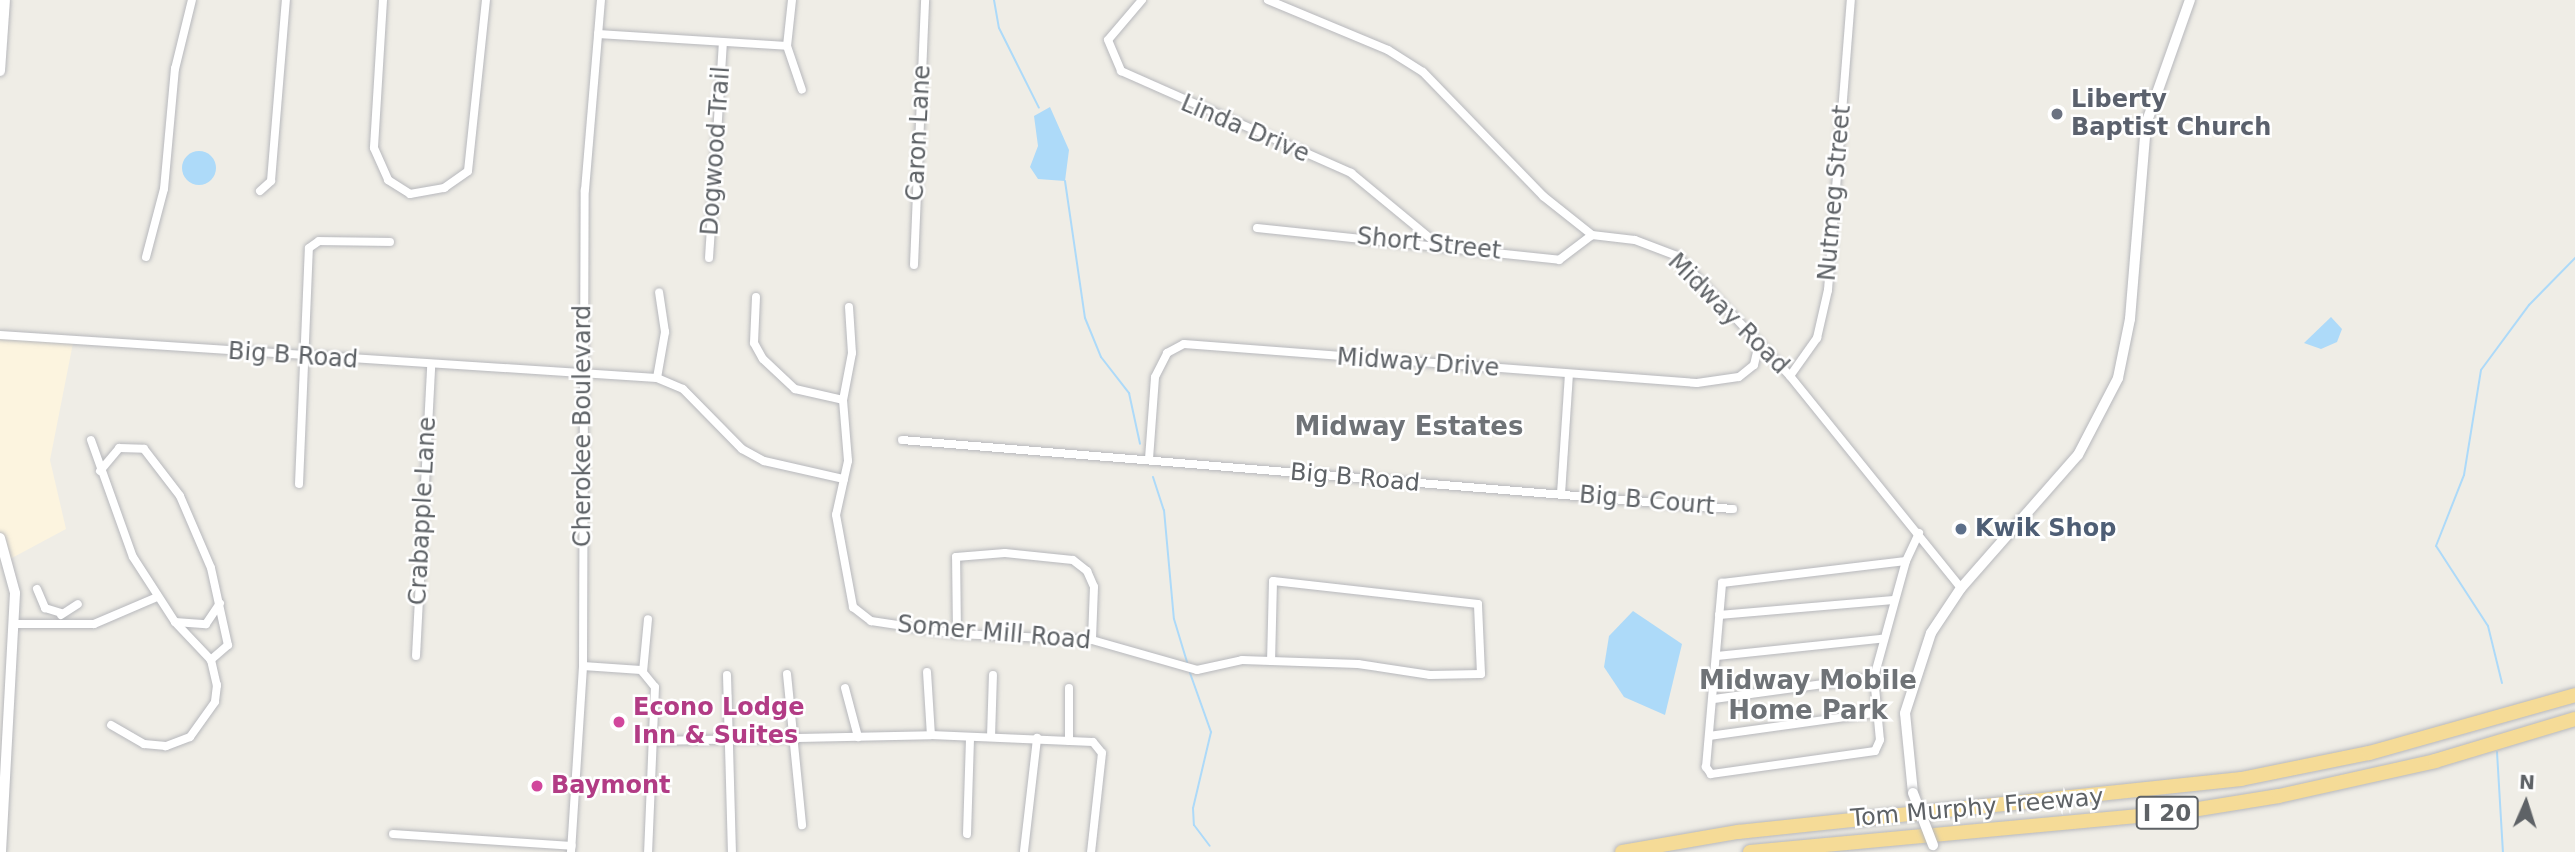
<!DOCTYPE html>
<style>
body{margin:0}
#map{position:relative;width:2575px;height:852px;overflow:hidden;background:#efede6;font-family:"DejaVu Sans",sans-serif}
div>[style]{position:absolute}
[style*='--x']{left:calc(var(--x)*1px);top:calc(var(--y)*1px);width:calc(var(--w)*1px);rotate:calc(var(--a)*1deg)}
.commercial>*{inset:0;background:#fcf4df}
.water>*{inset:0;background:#addaf9}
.round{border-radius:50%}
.stream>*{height:2px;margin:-1px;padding:0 1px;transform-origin:1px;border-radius:1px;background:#addaf9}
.roads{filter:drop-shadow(0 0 2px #b7b8bc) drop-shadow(0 0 2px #b7b8bc)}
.minor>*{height:8px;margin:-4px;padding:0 4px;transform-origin:4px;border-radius:4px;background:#fff}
.tertiary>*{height:10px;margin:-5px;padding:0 5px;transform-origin:5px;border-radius:5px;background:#fff}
.motorway>*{height:14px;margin:-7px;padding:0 7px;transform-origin:7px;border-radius:7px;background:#f5db97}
.bridges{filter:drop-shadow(0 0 2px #b7b8bc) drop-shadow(0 0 2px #b7b8bc)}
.tertiary-bridge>*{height:10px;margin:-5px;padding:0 5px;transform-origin:5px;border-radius:5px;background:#fff}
.dots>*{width:19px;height:19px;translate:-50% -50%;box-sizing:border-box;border:4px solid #fff;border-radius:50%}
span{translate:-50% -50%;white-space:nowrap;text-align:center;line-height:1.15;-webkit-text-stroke:5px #fff;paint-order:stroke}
.shield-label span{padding:2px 5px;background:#fff;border:2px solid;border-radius:5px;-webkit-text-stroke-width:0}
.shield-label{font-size:23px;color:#5e6266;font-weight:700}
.worship-label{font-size:24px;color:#5b616d;font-weight:700}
.left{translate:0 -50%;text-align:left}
.street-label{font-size:24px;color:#5e6266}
.service-label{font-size:24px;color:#4e5e75;font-weight:700}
.hotel-label{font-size:24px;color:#b23c85;font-weight:700}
.neighbourhood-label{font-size:26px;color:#6f7377;font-weight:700}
.north{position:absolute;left:2491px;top:768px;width:70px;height:70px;-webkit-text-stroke:5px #fff;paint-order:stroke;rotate:3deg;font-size:19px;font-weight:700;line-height:28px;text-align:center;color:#5e6266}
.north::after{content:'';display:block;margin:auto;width:24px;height:32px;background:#5e6266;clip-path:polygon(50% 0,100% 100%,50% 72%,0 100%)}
</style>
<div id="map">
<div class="commercial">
<i style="clip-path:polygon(0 335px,73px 343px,50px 460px,66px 529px,10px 559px,0 538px)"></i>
</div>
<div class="water">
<i style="clip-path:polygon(1050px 107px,1069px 150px,1065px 181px,1038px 179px,1030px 167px,1038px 146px,1034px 116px)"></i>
<i class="round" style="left:182px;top:151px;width:34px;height:34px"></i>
<i style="clip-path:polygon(2331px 317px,2342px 329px,2337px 342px,2321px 349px,2304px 343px)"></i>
<i style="clip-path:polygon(1633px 611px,1682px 644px,1665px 715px,1624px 697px,1604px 667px,1609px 636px)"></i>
</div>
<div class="stream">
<i style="--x:994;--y:0;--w:28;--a:80"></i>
<i style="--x:999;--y:28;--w:89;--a:63.4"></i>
<i style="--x:1065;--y:181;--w:138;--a:81.7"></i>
<i style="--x:1085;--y:318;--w:42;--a:67.7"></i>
<i style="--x:1101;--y:357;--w:46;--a:52.1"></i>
<i style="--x:1129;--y:393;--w:52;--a:77.8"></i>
<i style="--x:1153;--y:477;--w:35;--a:72"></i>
<i style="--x:1164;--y:510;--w:109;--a:84.8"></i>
<i style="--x:1174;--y:619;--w:45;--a:73.2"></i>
<i style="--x:1190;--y:673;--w:63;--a:70.4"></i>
<i style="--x:1211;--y:732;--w:78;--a:103.3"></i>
<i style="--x:1193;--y:808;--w:17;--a:87"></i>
<i style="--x:1194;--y:825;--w:26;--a:53"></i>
<i style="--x:2502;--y:683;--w:59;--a:-103.8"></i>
<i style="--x:2488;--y:626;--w:95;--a:-123"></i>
<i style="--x:2436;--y:546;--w:76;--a:-68.5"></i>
<i style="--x:2464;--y:475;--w:106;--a:-80.8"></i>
<i style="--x:2481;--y:370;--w:81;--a:-53.6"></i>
<i style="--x:2529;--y:305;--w:66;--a:-45.6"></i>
<i style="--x:2497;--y:752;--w:100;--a:86.6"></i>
</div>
<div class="roads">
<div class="minor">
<i style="--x:383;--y:0;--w:148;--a:93.5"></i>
<i style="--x:374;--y:148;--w:35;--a:66"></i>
<i style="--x:388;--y:180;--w:26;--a:32"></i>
<i style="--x:410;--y:194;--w:35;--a:-10"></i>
<i style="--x:444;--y:188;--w:29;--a:-35"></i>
<i style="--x:468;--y:171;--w:172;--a:-84"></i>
<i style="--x:792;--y:0;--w:46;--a:96.2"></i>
<i style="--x:787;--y:46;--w:46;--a:71.2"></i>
<i style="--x:1142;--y:0;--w:52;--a:130.4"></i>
<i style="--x:1108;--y:40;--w:34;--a:67"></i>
<i style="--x:1121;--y:71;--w:252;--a:23.9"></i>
<i style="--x:1351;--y:173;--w:110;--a:39.5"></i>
<i style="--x:1268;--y:0;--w:130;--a:22.6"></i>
<i style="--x:1388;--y:50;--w:41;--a:32.2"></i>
<i style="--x:1423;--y:72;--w:173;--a:45.9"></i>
<i style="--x:1543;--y:196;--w:63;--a:38.5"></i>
<i style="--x:1592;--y:235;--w:43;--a:6.6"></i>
<i style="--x:1635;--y:240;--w:45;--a:20.9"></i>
<i style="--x:1677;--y:256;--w:165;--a:46.7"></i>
<i style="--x:1790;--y:376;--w:272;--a:51.1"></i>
<i style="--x:598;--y:34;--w:189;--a:3.6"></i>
<i style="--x:260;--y:191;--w:15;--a:-42"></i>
<i style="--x:271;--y:181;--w:182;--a:-85.3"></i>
<i style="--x:1257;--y:228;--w:304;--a:6"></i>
<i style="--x:1559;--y:260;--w:41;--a:-37.1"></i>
<i style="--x:146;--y:257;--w:70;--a:-75.2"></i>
<i style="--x:164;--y:189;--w:121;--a:-84.8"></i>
<i style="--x:175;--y:69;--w:71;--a:-76.2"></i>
<i style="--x:709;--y:258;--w:215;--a:-86.3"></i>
<i style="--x:914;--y:265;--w:265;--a:-87.6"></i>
<i style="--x:756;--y:297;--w:46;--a:92.5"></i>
<i style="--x:754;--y:343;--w:18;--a:61"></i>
<i style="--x:763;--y:359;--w:44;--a:43.2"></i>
<i style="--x:795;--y:389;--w:49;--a:12.9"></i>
<i style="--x:849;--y:307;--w:46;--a:86.3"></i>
<i style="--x:852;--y:353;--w:48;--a:100.8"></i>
<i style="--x:843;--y:400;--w:61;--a:85.3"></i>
<i style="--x:848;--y:461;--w:55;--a:102.5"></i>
<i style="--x:836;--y:515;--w:94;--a:79.5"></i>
<i style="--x:853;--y:607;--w:23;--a:38"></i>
<i style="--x:871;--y:621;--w:87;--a:8.6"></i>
<i style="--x:957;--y:634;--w:135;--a:2.5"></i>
<i style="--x:1092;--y:640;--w:109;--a:15.9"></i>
<i style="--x:1197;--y:670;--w:46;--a:-12.5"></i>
<i style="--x:1242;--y:660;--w:116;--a:2"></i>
<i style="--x:1358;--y:664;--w:73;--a:8.7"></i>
<i style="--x:1430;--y:675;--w:51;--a:-1.1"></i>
<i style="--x:1481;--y:674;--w:70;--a:-92.5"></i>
<i style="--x:1478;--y:604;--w:206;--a:-173.6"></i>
<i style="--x:1273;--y:581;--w:80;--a:91.4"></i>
<i style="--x:0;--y:335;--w:658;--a:3.74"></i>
<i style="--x:657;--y:378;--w:28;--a:23"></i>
<i style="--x:683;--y:389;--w:84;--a:45.5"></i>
<i style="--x:742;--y:449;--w:25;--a:29"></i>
<i style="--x:764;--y:461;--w:82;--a:12.7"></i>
<i style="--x:1790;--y:376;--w:47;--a:-54.6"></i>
<i style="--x:1817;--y:338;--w:49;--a:-77.1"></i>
<i style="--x:1828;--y:290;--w:291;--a:-85.5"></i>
<i style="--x:657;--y:378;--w:47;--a:-80.1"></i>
<i style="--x:665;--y:332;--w:40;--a:-98.5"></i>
<i style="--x:91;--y:440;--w:124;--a:70.3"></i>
<i style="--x:133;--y:557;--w:77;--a:57.1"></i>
<i style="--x:175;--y:622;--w:52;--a:46.5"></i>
<i style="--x:211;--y:660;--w:26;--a:77"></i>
<i style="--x:217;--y:685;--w:17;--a:97"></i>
<i style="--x:215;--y:702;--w:43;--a:125.5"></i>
<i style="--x:190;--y:737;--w:26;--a:159"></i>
<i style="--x:166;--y:746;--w:22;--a:-175"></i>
<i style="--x:144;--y:744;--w:38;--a:-150"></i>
<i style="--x:902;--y:440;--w:834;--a:4.75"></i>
<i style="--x:1149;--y:459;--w:82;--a:-85.8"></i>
<i style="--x:1155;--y:377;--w:27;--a:-63"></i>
<i style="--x:1167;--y:353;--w:19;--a:-28"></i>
<i style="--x:1184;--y:344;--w:514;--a:4.35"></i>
<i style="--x:1697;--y:383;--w:42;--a:-8.1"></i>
<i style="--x:1739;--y:377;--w:19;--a:-39"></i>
<i style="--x:1754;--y:365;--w:22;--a:-77"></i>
<i style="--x:100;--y:471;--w:30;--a:-50"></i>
<i style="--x:119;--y:448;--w:25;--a:2"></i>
<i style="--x:144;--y:449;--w:59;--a:52.5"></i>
<i style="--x:180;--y:496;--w:78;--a:66.7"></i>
<i style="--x:211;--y:568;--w:79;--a:77.6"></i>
<i style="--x:228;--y:645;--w:23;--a:139"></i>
<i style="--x:299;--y:484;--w:236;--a:-87.6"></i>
<i style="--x:309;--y:248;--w:12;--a:-35"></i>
<i style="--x:319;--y:241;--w:71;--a:0.8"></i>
<i style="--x:1561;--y:494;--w:120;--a:-86.2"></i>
<i style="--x:1906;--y:561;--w:120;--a:105.4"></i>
<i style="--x:1874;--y:677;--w:63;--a:84.6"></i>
<i style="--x:1880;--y:740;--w:12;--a:114"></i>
<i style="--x:1875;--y:751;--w:166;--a:172"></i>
<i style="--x:1711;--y:774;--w:9;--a:-126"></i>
<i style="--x:1706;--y:767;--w:185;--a:-85"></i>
<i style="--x:1722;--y:583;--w:185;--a:-6.8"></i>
<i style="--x:1906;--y:561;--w:31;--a:-65"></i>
<i style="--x:37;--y:589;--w:21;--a:67"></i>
<i style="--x:45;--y:608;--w:17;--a:17"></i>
<i style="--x:61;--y:615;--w:20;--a:-33"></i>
<i style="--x:1719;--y:615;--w:175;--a:-4.9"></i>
<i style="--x:175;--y:622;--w:31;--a:4"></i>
<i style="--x:206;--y:624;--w:25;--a:-56"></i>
<i style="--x:14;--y:624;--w:80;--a:0"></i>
<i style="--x:94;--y:624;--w:69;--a:-23.2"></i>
<i style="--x:957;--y:634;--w:77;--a:-90.7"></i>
<i style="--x:956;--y:557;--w:49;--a:-4.7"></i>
<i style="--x:1005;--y:553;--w:68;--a:5.9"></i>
<i style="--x:1073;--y:560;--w:18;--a:38"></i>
<i style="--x:1087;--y:571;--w:17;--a:66"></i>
<i style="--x:1094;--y:587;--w:53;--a:92.2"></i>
<i style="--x:416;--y:656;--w:290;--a:-87"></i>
<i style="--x:1717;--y:656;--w:164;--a:-6"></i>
<i style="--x:583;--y:666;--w:58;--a:3.9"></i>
<i style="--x:641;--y:670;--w:22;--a:51"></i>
<i style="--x:655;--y:687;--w:165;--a:92.4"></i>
<i style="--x:643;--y:672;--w:53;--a:-84.6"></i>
<i style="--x:927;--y:672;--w:63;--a:86.4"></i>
<i style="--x:787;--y:674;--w:152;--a:84.3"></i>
<i style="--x:727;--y:675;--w:177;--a:88.4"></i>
<i style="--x:845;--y:688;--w:51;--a:75.1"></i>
<i style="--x:1069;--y:688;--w:53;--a:90"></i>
<i style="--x:1714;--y:699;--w:162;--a:-7.8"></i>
<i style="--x:1709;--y:736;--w:168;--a:-7.9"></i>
<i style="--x:991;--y:737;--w:62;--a:-88.2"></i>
<i style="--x:654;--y:741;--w:277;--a:-1.2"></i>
<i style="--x:931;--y:735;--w:162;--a:2.5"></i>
<i style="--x:1093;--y:742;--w:14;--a:51"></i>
<i style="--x:1102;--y:753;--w:100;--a:96.3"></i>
<i style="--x:393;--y:834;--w:179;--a:3.8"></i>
<i style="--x:967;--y:834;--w:97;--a:-88.2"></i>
<i style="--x:1024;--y:851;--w:114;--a:-83.4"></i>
<i style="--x:571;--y:852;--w:186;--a:-86.3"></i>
<i style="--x:583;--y:666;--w:476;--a:-89.8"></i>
<i style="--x:585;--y:190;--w:191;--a:-85.2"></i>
</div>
<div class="tertiary">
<i style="--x:0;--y:71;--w:71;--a:-86"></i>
<i style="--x:0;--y:538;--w:57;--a:74.7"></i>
<i style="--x:15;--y:593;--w:259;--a:93.1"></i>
<i style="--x:1913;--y:793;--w:80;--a:-95.7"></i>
<i style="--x:1905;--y:713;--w:84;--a:-72"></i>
<i style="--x:1931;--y:633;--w:54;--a:-56.3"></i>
<i style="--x:1961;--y:588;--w:177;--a:-48.7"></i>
<i style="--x:2078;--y:455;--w:87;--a:-62.5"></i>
<i style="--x:2118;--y:378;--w:60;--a:-78.5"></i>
<i style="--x:2130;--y:319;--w:196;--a:-85.3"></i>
<i style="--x:2146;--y:124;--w:132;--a:-70.5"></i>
</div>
<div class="motorway">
<i style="--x:1622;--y:852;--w:118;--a:-9.8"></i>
<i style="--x:1738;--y:832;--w:506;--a:-6.01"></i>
<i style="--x:2241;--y:779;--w:131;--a:-11.5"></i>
<i style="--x:2369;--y:753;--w:214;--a:-15.7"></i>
<i style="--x:1750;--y:852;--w:432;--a:-5.3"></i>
<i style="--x:2180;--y:812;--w:100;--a:-9.2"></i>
<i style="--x:2279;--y:796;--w:160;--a:-12.6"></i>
<i style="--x:2435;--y:761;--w:146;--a:-16.7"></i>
</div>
</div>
<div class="bridges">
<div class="tertiary-bridge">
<i style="--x:1913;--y:793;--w:56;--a:69"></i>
</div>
</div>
<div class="dots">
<i style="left:2057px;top:114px;background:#6b7280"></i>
<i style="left:1961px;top:529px;background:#5c6f8a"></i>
<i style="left:619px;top:722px;background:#d1479c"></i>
<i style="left:537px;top:786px;background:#d1479c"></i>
</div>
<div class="shield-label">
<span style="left:2167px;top:813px">I 20</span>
</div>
<div class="worship-label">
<span class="left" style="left:2071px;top:114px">Liberty<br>Baptist Church</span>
</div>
<div class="street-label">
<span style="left:1245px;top:129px;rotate:23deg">Linda Drive</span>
<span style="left:919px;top:133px;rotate:-87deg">Caron Lane</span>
<span style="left:716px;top:151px;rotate:-86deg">Dogwood Trail</span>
<span style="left:1835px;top:193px;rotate:-85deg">Nutmeg Street</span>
<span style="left:1429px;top:244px;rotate:6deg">Short Street</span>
<span style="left:1728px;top:314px;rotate:45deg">Midway Road</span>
<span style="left:293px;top:356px;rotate:4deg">Big B Road</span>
<span style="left:1418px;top:363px;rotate:4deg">Midway Drive</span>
<span style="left:583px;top:426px;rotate:-90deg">Cherokee Boulevard</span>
<span style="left:1355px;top:478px;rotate:5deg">Big B Road</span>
<span style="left:1647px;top:501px;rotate:5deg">Big B Court</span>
<span style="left:423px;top:511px;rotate:-87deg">Crabapple Lane</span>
<span style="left:994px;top:633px;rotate:5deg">Somer Mill Road</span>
<span style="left:1977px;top:808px;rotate:-5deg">Tom Murphy Freeway</span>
</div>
<div class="service-label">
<span class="left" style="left:1975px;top:529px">Kwik Shop</span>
</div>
<div class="hotel-label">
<span class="left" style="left:633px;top:722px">Econo Lodge<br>Inn &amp; Suites</span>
<span class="left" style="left:551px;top:786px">Baymont</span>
</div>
<div class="neighbourhood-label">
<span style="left:1409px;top:427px">Midway Estates</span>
<span style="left:1808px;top:696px">Midway Mobile<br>Home Park</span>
</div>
<div class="north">N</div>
</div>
